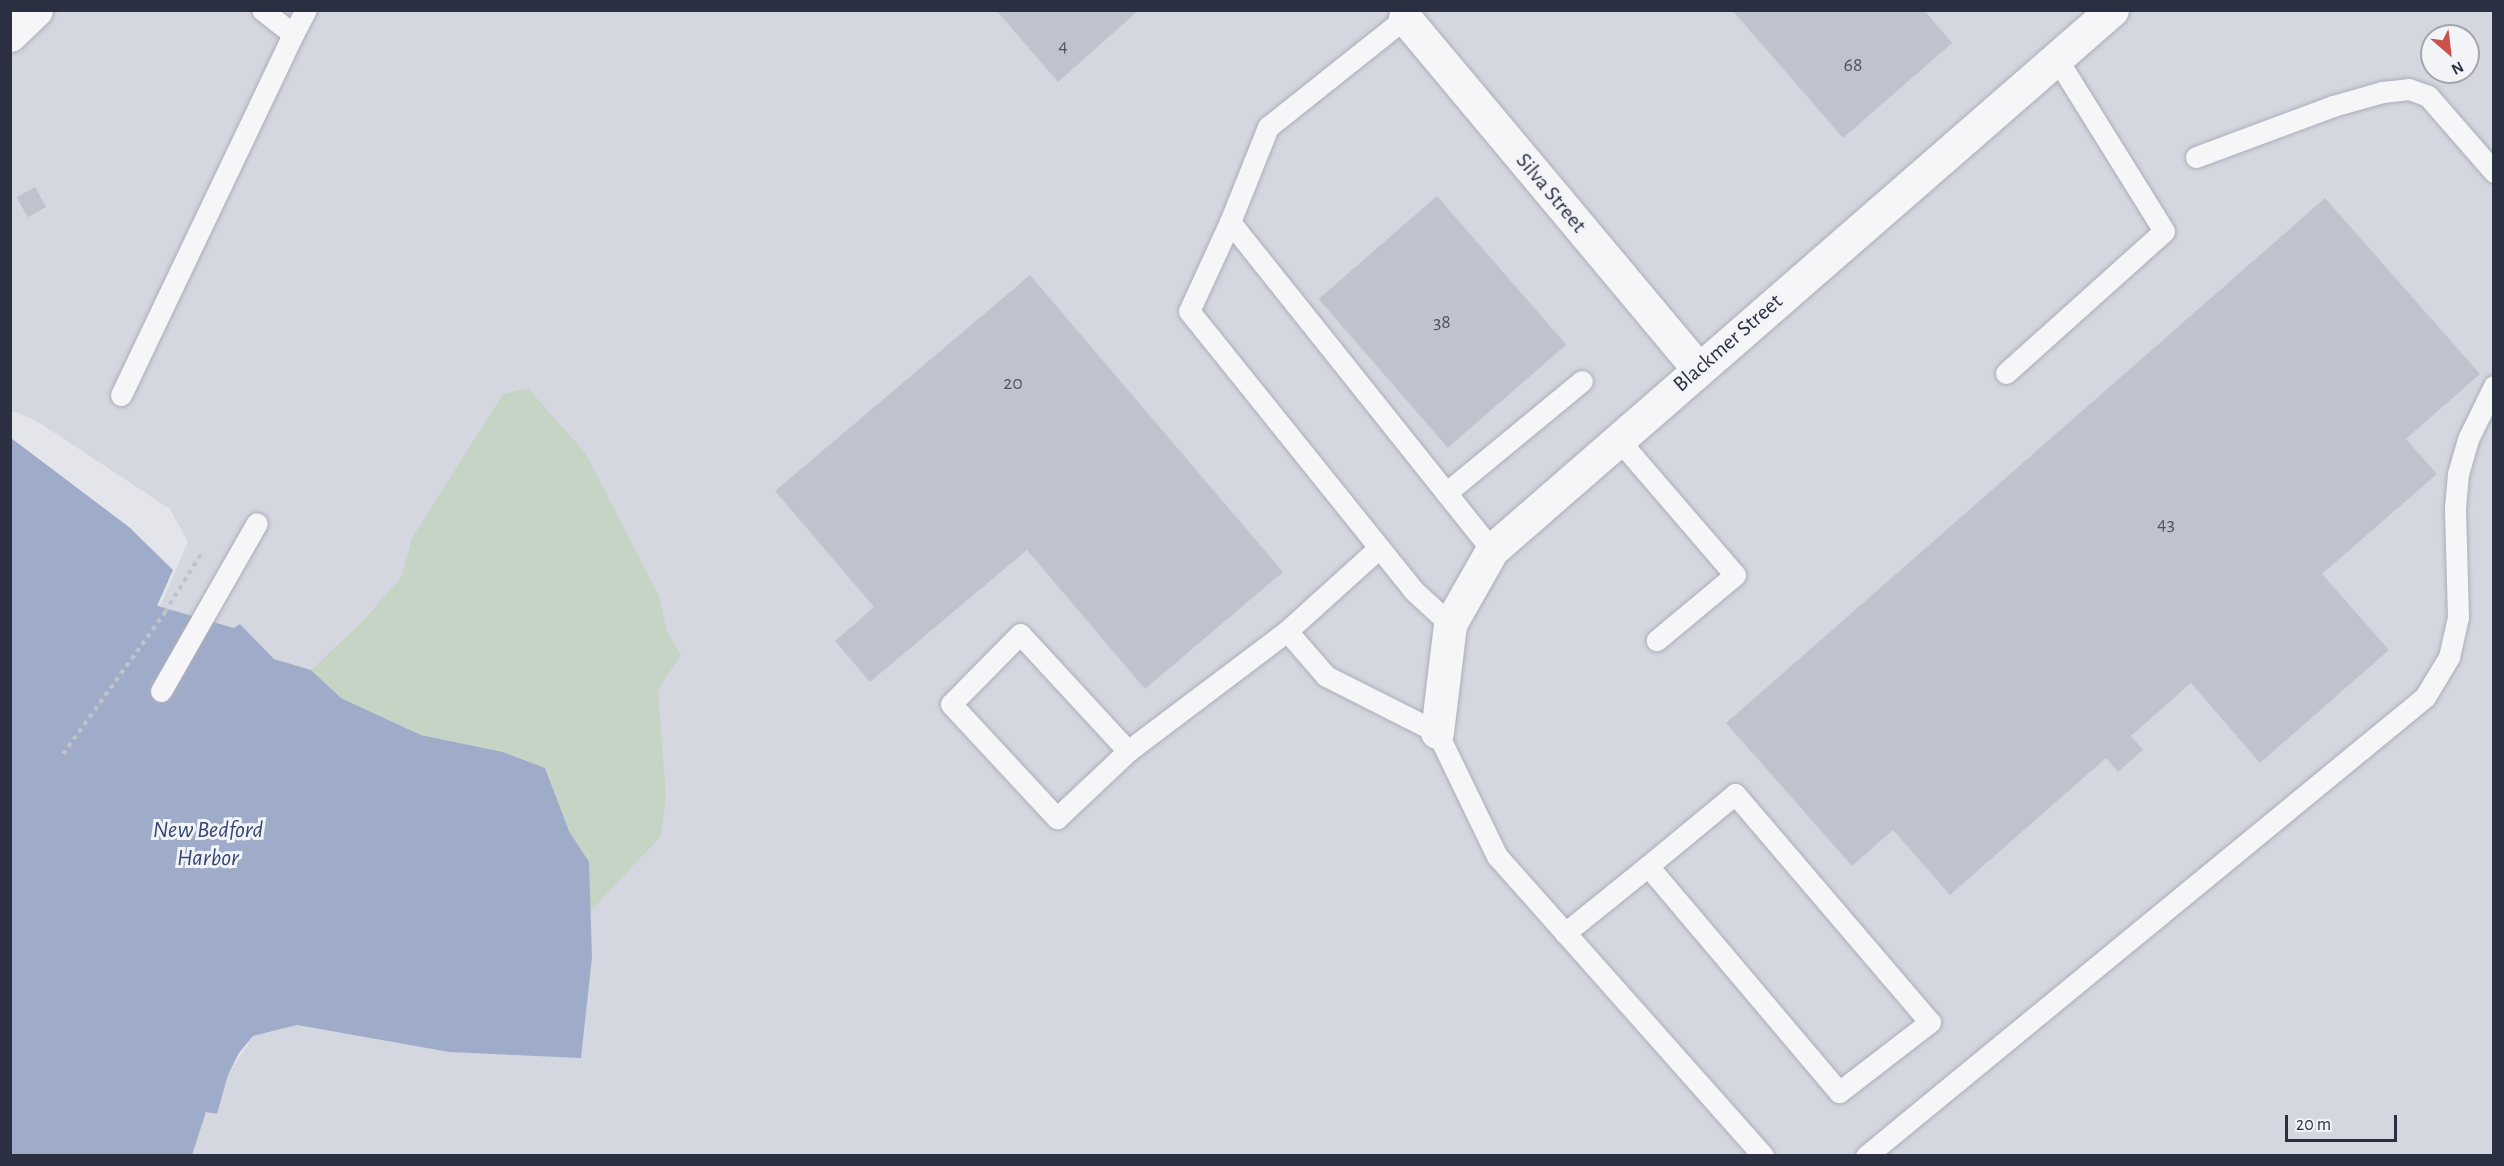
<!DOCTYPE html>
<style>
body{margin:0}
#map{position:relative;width:2504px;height:1166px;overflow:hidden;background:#e3e5eb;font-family:"Alegreya Sans",sans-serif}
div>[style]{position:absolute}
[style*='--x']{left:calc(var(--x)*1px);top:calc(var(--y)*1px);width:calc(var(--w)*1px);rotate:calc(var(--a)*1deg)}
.built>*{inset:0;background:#d5d7e0}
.green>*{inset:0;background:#c5d4c4}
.water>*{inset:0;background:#9facc9}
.pier>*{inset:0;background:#e3e5eb}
.building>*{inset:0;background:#c0c3cd;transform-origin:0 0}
.path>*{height:4px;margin-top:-2px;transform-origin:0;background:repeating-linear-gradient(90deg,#c1c2c9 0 4.5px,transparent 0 9px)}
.roads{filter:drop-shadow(0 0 2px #acaeb8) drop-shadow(0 0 2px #acaeb8)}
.service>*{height:21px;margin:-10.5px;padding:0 10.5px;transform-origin:10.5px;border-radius:10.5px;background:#f6f6f9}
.minor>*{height:33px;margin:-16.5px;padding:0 16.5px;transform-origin:16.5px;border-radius:16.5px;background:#f6f6f9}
span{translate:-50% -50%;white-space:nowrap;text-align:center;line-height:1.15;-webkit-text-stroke:6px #f3f4f8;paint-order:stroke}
.number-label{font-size:20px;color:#505465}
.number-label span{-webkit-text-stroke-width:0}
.street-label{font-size:22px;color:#2b2f42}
.water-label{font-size:24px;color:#364775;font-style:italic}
.frame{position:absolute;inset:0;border:12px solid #2b2f42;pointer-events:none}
.north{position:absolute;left:2420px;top:24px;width:60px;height:60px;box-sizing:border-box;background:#f3f4f8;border:2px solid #a3a5af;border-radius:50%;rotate:152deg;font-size:16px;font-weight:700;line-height:24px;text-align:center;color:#2b2f42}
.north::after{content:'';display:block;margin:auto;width:21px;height:27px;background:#cb514d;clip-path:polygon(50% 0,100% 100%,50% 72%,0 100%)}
.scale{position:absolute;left:2285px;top:1115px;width:112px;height:27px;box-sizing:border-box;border:3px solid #2b2f42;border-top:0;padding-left:8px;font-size:18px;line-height:21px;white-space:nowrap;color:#2b2f42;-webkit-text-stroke:4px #f3f4f8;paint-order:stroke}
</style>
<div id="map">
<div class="built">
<i style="clip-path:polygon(evenodd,10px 11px,2493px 11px,2493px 1155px,192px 1155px,206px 1111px,217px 1114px,228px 1075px,253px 1036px,297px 1025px,449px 1052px,592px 957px,588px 862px,569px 831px,545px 768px,341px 698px,311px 670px,274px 659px,240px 624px,234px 628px,157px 606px,11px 413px,10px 11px,2432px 36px,2468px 36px,2468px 72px,2432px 72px,2432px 36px)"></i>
</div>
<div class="green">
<i style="clip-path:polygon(528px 388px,586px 454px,659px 596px,667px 632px,681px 655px,658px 689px,666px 797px,661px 836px,588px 914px,588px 862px,569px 831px,545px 768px,503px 752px,421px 735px,341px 698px,311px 670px,363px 621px,402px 576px,412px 538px,503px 394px)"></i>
</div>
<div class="water">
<i style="clip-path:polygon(10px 413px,185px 542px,158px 606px,234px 628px,240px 624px,274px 659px,311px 670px,341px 698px,421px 735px,503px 752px,545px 768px,569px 831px,589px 862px,592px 957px,581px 1058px,449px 1052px,297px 1025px,253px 1036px,239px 1053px,228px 1075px,217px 1114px,206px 1112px,192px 1155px,11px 1155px)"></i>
</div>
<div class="pier">
<i style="clip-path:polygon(10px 410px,35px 420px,170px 509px,188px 542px,161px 604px,157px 606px,173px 570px,129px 527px,11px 438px)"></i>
</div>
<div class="building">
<i style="clip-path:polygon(996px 10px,1139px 10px,1058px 82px)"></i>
<i style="clip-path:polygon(1732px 10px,1924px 10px,1952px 43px,1843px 138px)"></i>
<i style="left:35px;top:187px;width:23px;height:21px;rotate:61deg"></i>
<i style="left:1437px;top:196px;width:197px;height:157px;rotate:49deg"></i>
<i style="clip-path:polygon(2325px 198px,2480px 374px,2406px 439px,2437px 474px,2322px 574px,2389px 650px,2260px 763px,2191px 683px,2131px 736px,2143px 750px,2118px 772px,2106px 758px,1950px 895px,1893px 830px,1852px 866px,1726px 723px)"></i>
<i style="clip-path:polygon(1030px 275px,1283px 572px,1145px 689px,1027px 550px,870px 682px,835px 641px,874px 607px,775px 491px)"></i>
</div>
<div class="path">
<i style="--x:165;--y:612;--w:68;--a:-58.2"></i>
<i style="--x:63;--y:754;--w:176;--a:-54.2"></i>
</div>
<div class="roads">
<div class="service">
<i style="--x:1402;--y:10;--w:9;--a:69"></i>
<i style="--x:1405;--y:18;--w:175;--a:141.5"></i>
<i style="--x:1268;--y:127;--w:102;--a:111.8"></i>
<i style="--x:1230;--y:222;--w:420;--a:51.4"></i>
<i style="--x:293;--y:34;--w:27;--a:-62"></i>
<i style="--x:2196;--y:157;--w:146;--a:-20.4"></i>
<i style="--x:2333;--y:106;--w:51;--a:-15.9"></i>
<i style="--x:2382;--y:92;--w:27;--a:-6"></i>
<i style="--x:2409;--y:89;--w:20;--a:20"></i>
<i style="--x:2428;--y:96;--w:101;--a:49"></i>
<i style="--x:1230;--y:222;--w:98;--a:114.7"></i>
<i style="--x:1189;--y:311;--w:358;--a:51.2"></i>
<i style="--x:1413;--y:590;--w:50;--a:42.6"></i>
<i style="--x:2006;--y:373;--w:212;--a:-41.9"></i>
<i style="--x:2164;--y:231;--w:203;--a:-121.9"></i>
<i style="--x:121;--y:395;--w:400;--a:-64.5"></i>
<i style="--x:293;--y:34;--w:39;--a:-142"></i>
<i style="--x:1618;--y:439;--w:179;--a:49.3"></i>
<i style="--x:1735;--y:575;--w:102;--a:140.2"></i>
<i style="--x:1446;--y:493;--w:176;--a:-39.5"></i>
<i style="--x:1287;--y:631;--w:60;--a:49.1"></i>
<i style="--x:1326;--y:676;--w:124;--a:26.8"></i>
<i style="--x:1437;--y:732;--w:138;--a:64.2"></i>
<i style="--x:1497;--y:856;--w:401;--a:48.4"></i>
<i style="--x:161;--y:691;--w:193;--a:-60.3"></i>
<i style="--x:1128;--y:751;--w:159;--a:-132.7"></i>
<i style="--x:1020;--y:634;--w:98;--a:134.6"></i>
<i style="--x:951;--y:704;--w:156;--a:47.1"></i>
<i style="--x:1057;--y:818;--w:98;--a:-43.3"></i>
<i style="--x:1128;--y:751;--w:199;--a:-37"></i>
<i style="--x:1287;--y:631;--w:124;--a:-42.1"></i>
<i style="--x:1735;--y:794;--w:300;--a:49.5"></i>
<i style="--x:1930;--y:1022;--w:115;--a:142.4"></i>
<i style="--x:1839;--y:1092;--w:296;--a:-130.2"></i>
<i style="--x:1648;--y:866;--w:113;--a:-39.6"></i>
<i style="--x:1565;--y:933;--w:107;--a:-38.9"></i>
<i style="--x:1866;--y:1156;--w:723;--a:-39.39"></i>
<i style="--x:2425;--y:697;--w:47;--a:-59"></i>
<i style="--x:2449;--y:657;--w:41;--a:-77.3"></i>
<i style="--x:2458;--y:617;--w:109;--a:-91.6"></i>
<i style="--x:2455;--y:508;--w:34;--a:-85"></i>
<i style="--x:2458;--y:474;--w:36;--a:-74"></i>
<i style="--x:2468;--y:439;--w:59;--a:-63.9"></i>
</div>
<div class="minor">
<i style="--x:1405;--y:18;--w:457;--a:50.1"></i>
<i style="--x:10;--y:35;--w:36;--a:-44"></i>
<i style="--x:1437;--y:732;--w:109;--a:-83.1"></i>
<i style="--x:1450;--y:624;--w:85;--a:-60.4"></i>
<i style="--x:1492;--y:550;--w:822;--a:-41.05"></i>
</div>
</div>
<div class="number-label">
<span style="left:1063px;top:46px">4</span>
<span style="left:1853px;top:65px">68</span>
<span style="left:1442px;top:322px">38</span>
<span style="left:1013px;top:383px">20</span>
<span style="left:2166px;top:524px">43</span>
</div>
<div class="street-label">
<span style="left:1551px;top:193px;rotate:50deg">Silva Street</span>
<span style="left:1728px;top:343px;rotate:-41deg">Blackmer Street</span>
</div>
<div class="water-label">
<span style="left:208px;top:845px">New Bedford<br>Harbor</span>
</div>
<div class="frame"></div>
<div class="north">N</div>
<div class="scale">20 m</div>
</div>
